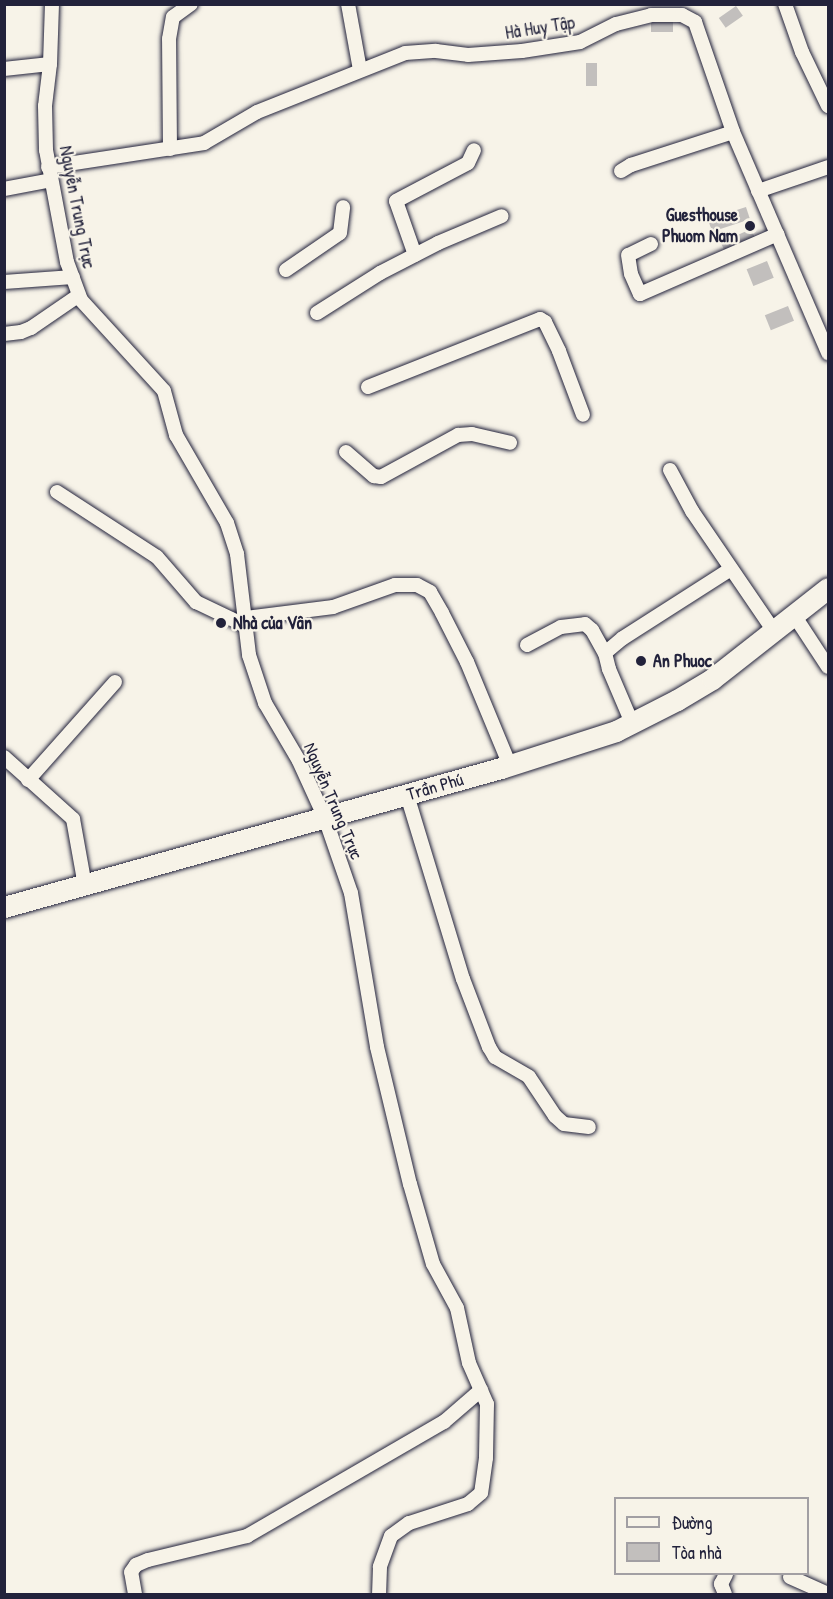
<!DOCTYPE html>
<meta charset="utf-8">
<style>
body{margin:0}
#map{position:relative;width:833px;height:1599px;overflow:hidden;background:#f7f3e8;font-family:"Patrick Hand",sans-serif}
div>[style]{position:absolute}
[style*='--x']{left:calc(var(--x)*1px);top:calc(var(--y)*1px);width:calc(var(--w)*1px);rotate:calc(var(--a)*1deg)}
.building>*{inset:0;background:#c2bfbd;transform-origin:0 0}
.roads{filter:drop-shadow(0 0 2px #22223b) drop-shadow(0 0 2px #22223b)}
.minor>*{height:14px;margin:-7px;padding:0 7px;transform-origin:7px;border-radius:7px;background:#f7f3e8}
.highway>*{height:21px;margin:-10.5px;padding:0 10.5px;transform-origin:10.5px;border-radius:10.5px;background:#f7f3e8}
.dots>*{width:16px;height:16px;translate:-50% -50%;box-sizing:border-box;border:3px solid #f7f3e8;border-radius:50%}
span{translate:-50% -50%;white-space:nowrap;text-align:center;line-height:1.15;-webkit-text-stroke:4.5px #f7f3e8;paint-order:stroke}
.street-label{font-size:18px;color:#22223b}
.poi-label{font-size:18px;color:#22223b;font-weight:700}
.right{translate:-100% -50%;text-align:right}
.left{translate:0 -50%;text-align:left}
.frame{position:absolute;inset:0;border:6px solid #22223b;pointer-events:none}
.legend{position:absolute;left:614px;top:1497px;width:195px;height:78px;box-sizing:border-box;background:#f7f3e8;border:2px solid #a29fa3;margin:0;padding:8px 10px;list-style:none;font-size:18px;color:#22223b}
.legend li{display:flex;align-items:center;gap:12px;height:30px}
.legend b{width:30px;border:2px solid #a29fa3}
</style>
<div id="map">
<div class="building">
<i style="left:736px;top:6px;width:12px;height:21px;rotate:55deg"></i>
<i style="left:673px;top:22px;width:10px;height:22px;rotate:90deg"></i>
<i style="left:597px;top:63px;width:23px;height:11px;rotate:90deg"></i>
<i style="left:746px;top:207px;width:13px;height:40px;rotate:72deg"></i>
<i style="left:751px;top:229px;width:12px;height:33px;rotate:66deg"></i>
<i style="left:767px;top:261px;width:18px;height:22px;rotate:68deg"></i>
<i style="left:788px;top:306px;width:16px;height:25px;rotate:68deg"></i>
</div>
<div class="roads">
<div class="minor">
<i style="--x:52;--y:4;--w:60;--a:91.9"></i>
<i style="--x:50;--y:64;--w:42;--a:96.8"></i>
<i style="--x:45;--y:106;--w:44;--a:88.7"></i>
<i style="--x:46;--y:150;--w:114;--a:79.4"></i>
<i style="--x:67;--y:262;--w:40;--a:69.8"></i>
<i style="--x:81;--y:300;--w:123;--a:47.6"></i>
<i style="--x:164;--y:391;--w:46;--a:74.7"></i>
<i style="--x:176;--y:435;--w:102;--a:59.9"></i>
<i style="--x:227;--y:523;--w:33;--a:72"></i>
<i style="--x:237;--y:554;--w:102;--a:83.2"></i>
<i style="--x:249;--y:655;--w:51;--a:71.6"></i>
<i style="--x:265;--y:703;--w:67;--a:59.6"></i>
<i style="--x:299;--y:761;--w:63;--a:65.5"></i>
<i style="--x:325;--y:818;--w:79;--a:70.9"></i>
<i style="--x:351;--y:893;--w:156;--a:80.4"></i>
<i style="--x:377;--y:1047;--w:141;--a:76.5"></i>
<i style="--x:410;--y:1184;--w:83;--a:74"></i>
<i style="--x:433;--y:1264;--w:50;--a:61.4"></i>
<i style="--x:457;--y:1308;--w:56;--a:77.7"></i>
<i style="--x:469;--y:1363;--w:45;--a:66.3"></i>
<i style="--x:487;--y:1404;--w:54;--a:91.1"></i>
<i style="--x:486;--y:1458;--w:35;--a:98"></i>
<i style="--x:481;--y:1493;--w:17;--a:140"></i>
<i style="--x:468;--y:1504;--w:62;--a:162.1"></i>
<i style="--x:409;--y:1523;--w:22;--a:144"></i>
<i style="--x:391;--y:1536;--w:33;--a:110"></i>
<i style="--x:380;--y:1567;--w:27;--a:92"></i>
<i style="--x:348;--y:4;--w:67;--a:79.7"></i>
<i style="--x:785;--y:4;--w:51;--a:70.5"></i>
<i style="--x:802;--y:52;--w:60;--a:64.3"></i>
<i style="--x:4;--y:69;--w:46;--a:-6.2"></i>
<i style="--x:170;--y:149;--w:110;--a:-90.5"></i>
<i style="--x:169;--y:39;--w:22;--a:-80"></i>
<i style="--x:173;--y:17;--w:22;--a:-36"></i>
<i style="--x:48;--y:167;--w:158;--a:-8.7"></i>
<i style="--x:204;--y:143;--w:61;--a:-30.3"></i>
<i style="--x:257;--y:112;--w:159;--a:-21.7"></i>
<i style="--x:405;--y:53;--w:31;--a:-4"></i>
<i style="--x:436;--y:51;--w:32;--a:7"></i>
<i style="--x:468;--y:55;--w:54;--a:-4.2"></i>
<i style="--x:522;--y:51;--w:59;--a:-8.8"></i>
<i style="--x:580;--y:42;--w:40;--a:-26.6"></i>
<i style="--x:616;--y:24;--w:36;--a:-14"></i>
<i style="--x:651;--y:15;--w:31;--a:0"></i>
<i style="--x:682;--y:15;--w:15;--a:28"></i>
<i style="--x:695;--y:22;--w:116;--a:70.9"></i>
<i style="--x:733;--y:132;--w:241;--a:66.7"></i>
<i style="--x:621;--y:171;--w:12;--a:-31"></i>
<i style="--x:631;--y:165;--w:107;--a:-17.9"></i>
<i style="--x:4;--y:189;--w:48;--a:-10.8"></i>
<i style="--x:758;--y:191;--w:74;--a:-18.9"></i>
<i style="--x:651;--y:244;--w:25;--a:154"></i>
<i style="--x:628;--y:255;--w:19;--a:81"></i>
<i style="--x:631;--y:274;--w:22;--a:66"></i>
<i style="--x:640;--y:294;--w:150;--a:-23.5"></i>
<i style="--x:415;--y:255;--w:57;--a:-109.4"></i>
<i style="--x:396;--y:201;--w:81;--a:-27.8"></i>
<i style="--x:468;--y:163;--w:14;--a:-65"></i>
<i style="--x:286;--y:270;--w:65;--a:-34.4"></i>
<i style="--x:340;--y:233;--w:26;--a:-83"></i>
<i style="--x:4;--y:282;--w:69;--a:-4.1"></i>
<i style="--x:317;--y:313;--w:75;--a:-32.4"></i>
<i style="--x:380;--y:273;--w:65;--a:-27.3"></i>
<i style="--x:438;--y:243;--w:69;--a:-22.9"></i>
<i style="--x:4;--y:334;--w:17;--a:-7"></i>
<i style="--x:21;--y:332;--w:11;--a:-22"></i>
<i style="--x:31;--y:328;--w:58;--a:-34.5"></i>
<i style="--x:368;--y:387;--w:185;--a:-21.6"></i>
<i style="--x:540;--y:319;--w:6;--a:31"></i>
<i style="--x:545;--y:322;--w:32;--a:64"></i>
<i style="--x:559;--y:351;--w:68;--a:69.4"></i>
<i style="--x:346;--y:452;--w:37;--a:41"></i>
<i style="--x:374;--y:476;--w:7;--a:8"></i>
<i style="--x:381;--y:477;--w:88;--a:-28.6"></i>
<i style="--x:458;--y:435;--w:14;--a:-4"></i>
<i style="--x:472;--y:434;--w:39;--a:13"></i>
<i style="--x:670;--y:470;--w:47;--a:61.8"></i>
<i style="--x:692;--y:511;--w:145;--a:55.7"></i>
<i style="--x:57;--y:492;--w:119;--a:33"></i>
<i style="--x:157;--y:557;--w:60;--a:49.1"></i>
<i style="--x:196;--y:602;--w:55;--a:25.6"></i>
<i style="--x:794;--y:615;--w:62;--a:56.8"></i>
<i style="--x:246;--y:618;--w:88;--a:-7.2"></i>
<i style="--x:333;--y:607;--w:66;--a:-19.5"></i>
<i style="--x:395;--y:585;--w:22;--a:0"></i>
<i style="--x:417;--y:585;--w:15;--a:28"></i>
<i style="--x:430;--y:592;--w:24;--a:60"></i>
<i style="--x:442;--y:613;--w:55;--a:63"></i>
<i style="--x:467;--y:662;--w:113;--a:67.5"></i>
<i style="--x:527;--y:645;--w:38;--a:-28"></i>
<i style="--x:561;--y:627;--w:24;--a:-7"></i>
<i style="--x:585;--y:624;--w:9;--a:41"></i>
<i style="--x:592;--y:630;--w:26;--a:61"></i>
<i style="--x:632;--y:723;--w:59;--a:-113.1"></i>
<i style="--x:609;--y:669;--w:16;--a:-104"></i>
<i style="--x:605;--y:653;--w:23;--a:-40"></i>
<i style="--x:623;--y:638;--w:128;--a:-32.6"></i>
<i style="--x:4;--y:757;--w:93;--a:41.9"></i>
<i style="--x:73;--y:819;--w:68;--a:79.8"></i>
<i style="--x:28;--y:780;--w:131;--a:-48.4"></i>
<i style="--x:407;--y:795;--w:192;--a:73.1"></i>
<i style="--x:463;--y:979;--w:73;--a:69.1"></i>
<i style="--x:489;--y:1047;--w:12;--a:59"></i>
<i style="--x:495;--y:1057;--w:39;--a:30"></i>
<i style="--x:529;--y:1077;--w:47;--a:56.3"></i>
<i style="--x:555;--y:1116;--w:12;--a:42"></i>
<i style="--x:564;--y:1124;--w:25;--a:7"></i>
<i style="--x:790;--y:1577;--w:42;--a:24.1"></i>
<i style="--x:135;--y:1594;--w:22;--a:-100"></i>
<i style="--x:131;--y:1572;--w:9;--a:-54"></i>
<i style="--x:136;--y:1565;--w:13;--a:-23"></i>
<i style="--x:148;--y:1560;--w:102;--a:-13.6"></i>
<i style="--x:247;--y:1536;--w:228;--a:-30.1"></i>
<i style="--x:444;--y:1422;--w:49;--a:-40.9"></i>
<i style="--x:725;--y:1594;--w:11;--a:-112"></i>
<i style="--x:721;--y:1584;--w:11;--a:-63"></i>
</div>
<div class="highway">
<i style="--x:4;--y:907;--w:516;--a:-15.63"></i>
<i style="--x:501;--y:768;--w:121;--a:-17.8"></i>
<i style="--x:616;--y:731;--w:68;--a:-26.9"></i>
<i style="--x:677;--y:700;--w:41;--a:-31"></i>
<i style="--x:712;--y:679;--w:147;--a:-38.1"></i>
</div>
</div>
<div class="dots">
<i style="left:750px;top:226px;background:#22223b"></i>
<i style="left:221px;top:623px;background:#22223b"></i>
<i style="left:641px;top:661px;background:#22223b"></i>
</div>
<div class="street-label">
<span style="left:540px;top:28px;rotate:-9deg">Hà Huy Tập</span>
<span style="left:77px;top:207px;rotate:79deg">Nguyễn Trung Trực</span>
<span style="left:435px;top:787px;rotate:-16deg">Trần Phú</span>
<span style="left:333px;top:801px;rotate:67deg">Nguyễn Trung Trực</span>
</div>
<div class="poi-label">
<span class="right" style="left:738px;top:226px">Guesthouse<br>Phuom Nam</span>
<span class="left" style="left:233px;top:623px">Nhà của Vân</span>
<span class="left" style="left:653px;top:661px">An Phuoc</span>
</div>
<div class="frame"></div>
<ul class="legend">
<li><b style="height:8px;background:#f7f3e8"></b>Đường</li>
<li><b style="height:16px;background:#c2bfbd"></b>Tòa nhà</li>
</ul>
</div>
